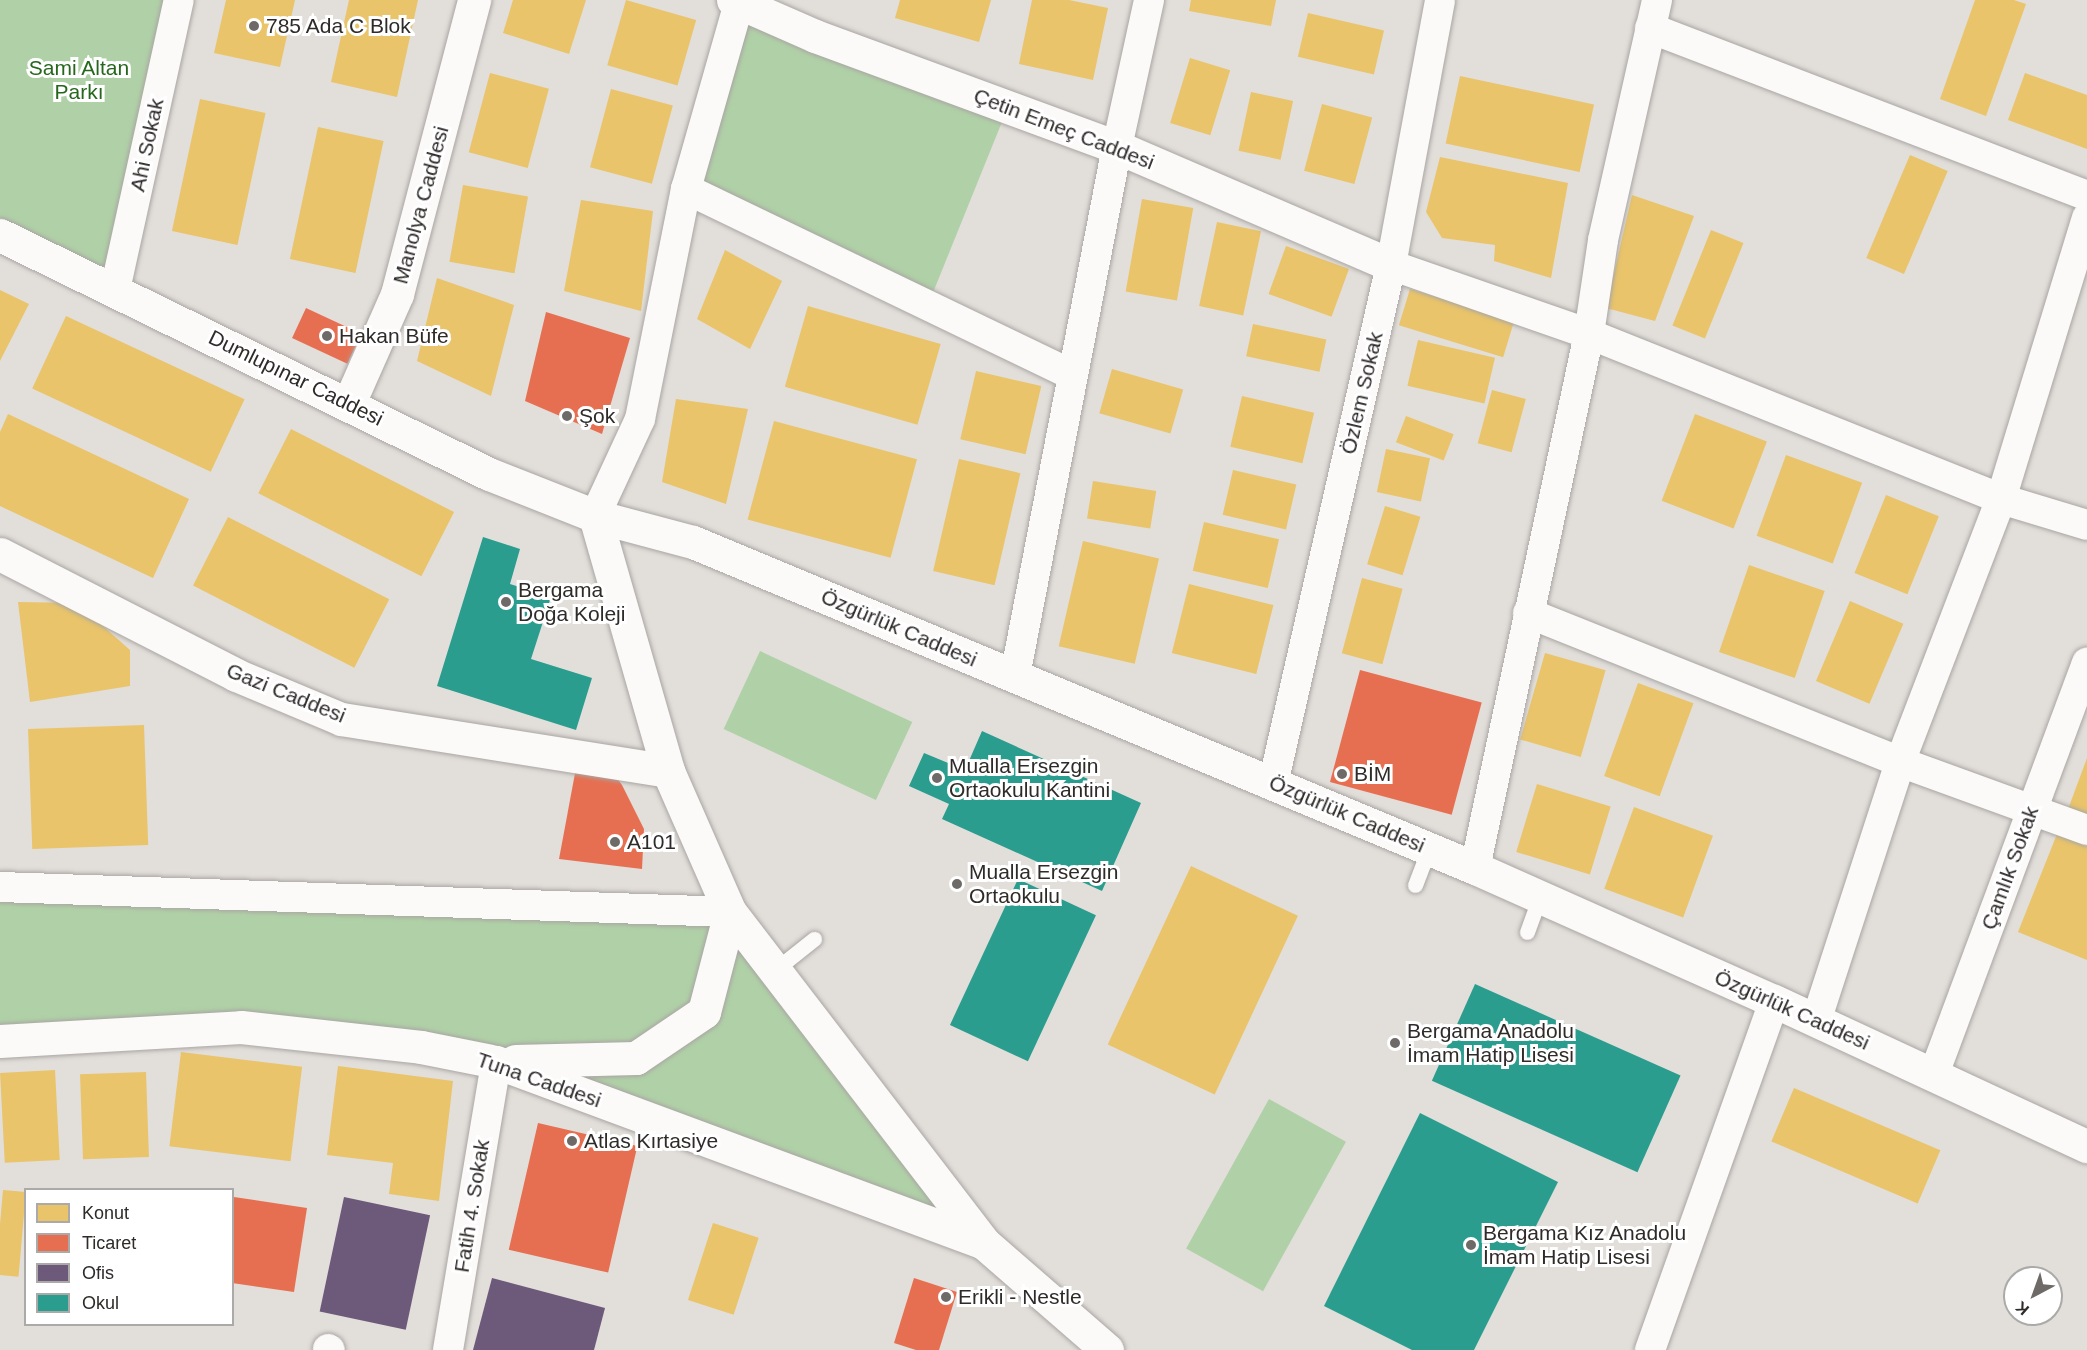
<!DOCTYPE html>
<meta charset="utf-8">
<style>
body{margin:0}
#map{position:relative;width:2087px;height:1350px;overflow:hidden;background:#e2deda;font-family:Arial,sans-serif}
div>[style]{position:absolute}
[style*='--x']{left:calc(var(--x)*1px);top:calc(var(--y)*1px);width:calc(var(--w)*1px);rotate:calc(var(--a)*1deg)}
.green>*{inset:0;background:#b0d1a7;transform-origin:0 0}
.homes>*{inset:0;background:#e9c46a;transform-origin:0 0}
.shops>*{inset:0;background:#e76f51;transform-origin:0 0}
.offices>*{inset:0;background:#6d597a;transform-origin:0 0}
.schools>*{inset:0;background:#2a9d8f;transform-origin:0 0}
.roads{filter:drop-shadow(0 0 2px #a9a6a3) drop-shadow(0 0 2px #a9a6a3)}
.service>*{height:15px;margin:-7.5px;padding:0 7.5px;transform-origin:7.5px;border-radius:7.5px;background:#fbfaf9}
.minor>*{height:30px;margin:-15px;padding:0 15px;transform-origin:15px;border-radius:15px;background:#fbfaf9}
.tertiary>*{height:33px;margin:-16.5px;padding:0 16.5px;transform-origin:16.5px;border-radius:16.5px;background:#fbfaf9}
.secondary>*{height:33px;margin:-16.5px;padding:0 16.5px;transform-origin:16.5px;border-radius:16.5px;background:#fbfaf9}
.dots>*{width:16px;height:16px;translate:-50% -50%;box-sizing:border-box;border:3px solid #fff;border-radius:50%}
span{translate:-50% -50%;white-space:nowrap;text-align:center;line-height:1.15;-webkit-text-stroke:6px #fff;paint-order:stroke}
.poi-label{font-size:21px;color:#2e2b29}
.left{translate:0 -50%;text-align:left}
.park-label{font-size:21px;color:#26671c}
.street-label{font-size:21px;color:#2e2b29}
.legend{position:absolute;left:24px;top:1188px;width:210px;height:138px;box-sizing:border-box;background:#fff;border:2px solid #abaaa9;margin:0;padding:8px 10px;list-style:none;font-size:18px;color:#2e2b29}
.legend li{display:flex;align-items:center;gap:12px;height:30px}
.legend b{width:30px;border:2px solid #abaaa9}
.north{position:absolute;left:2003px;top:1266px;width:60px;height:60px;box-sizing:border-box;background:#fff;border:2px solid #abaaa9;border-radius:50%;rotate:221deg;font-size:16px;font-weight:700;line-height:24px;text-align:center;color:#2e2b29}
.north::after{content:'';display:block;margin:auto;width:21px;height:27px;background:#6d6a67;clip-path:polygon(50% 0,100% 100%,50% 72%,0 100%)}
</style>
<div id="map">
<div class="green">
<i style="clip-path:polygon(0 0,179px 0,115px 290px,0 235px)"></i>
<i style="clip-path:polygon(739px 2px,1008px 107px,928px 305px,686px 189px)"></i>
<i style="left:760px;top:651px;width:168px;height:86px;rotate:25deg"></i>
<i style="clip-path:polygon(0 887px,730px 912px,984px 1243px,496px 1062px,241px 1027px,0 1040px)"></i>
<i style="left:1269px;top:1099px;width:88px;height:171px;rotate:29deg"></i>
</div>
<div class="homes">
<i style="clip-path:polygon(226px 0,295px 0,280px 67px,214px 53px)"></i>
<i style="clip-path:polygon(349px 0,418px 0,397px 97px,331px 82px)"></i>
<i style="clip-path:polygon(513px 0,586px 0,569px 54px,503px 33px)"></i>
<i style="left:626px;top:0;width:73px;height:68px;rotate:16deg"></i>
<i style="clip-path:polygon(900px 0,991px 0,979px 42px,895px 18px)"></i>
<i style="clip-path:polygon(1032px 0,1069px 0,1108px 8px,1093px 80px,1019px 64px)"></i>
<i style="clip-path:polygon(1191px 0,1276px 0,1271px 26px,1189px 11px)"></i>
<i style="clip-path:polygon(1975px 0,2014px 0,2026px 4px,1986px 116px,1940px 99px)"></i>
<i style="left:1308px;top:13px;width:78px;height:45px;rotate:13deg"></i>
<i style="left:1190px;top:58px;width:42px;height:68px;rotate:17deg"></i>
<i style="left:490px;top:73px;width:61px;height:82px;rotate:15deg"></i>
<i style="clip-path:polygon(2025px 73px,2087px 95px,2087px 149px,2008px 120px)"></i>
<i style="left:1460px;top:76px;width:137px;height:69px;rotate:12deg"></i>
<i style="left:611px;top:89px;width:64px;height:81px;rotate:15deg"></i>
<i style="left:1251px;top:92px;width:43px;height:60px;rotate:12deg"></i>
<i style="left:200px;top:99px;width:67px;height:135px;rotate:12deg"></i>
<i style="left:1322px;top:104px;width:52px;height:69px;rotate:15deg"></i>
<i style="left:318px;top:127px;width:67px;height:135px;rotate:12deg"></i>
<i style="left:1910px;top:155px;width:41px;height:112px;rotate:23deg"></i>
<i style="clip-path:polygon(1440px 157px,1568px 183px,1551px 278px,1494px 261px,1495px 245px,1442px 238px,1426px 212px)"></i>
<i style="left:463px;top:185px;width:66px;height:78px;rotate:10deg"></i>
<i style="clip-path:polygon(1632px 195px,1694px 216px,1655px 321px,1606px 308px)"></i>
<i style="left:1142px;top:199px;width:52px;height:94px;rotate:10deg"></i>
<i style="clip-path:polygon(581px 200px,653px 211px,641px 311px,564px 291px)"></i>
<i style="left:1217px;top:222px;width:45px;height:86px;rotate:12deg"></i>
<i style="left:1711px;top:230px;width:35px;height:103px;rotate:22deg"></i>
<i style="left:1286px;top:246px;width:67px;height:51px;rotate:20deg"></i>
<i style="clip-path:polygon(725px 250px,782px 281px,750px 349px,697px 319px)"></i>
<i style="clip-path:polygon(437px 278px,514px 305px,491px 396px,417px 361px)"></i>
<i style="left:1410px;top:289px;width:109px;height:38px;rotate:17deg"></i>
<i style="clip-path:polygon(0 290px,29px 304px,0 361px)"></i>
<i style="left:808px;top:306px;width:138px;height:84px;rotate:16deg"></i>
<i style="left:66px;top:316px;width:197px;height:80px;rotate:25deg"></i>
<i style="left:1253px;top:324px;width:75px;height:33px;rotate:12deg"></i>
<i style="left:1418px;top:340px;width:79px;height:47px;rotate:13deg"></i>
<i style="left:1112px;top:369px;width:74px;height:46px;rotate:16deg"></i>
<i style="left:976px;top:371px;width:67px;height:70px;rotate:13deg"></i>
<i style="left:1492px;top:390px;width:35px;height:55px;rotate:15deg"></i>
<i style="left:1242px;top:396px;width:74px;height:52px;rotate:13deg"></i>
<i style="clip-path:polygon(676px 399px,748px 409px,726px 504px,662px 482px)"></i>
<i style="clip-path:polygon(8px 414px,189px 499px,153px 578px,0 506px,0 432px)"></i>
<i style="left:1695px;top:414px;width:77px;height:93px;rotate:21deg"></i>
<i style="left:1406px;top:416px;width:51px;height:28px;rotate:21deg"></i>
<i style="left:774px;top:421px;width:148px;height:102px;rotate:15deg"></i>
<i style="left:291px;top:429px;width:183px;height:72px;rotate:27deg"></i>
<i style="left:1386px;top:449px;width:45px;height:44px;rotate:12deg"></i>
<i style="left:1786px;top:455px;width:81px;height:86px;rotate:20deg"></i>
<i style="left:959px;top:459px;width:63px;height:115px;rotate:13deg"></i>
<i style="left:1233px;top:470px;width:65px;height:46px;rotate:13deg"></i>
<i style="left:1093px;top:481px;width:64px;height:38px;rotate:9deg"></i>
<i style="left:1886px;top:495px;width:57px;height:84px;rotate:22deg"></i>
<i style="left:1385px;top:506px;width:37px;height:61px;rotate:17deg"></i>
<i style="left:228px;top:517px;width:181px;height:77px;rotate:27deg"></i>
<i style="left:1204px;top:522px;width:77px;height:50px;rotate:13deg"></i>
<i style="left:1083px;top:541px;width:78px;height:108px;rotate:13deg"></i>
<i style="left:1749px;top:565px;width:80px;height:92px;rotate:19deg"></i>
<i style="left:1362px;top:578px;width:42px;height:78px;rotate:15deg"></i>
<i style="left:1189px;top:584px;width:87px;height:71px;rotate:14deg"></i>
<i style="left:1850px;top:601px;width:58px;height:87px;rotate:23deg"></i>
<i style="clip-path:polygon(18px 602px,77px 603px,130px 650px,130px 686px,30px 702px)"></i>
<i style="left:1545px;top:653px;width:63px;height:90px;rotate:16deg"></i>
<i style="left:1638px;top:683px;width:59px;height:99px;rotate:20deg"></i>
<i style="left:144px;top:725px;width:120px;height:116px;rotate:88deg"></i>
<i style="clip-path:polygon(2087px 758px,2087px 820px,2067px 812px)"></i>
<i style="left:1537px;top:784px;width:77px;height:71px;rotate:17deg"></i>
<i style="left:1634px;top:807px;width:84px;height:87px;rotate:20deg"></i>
<i style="clip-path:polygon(2057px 834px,2087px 846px,2087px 960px,2018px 932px)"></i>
<i style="left:1191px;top:866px;width:118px;height:197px;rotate:25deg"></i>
<i style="left:181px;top:1052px;width:122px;height:95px;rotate:7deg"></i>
<i style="clip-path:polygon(338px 1066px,453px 1081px,439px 1201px,389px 1194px,393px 1163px,327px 1155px)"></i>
<i style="left:55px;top:1070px;width:90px;height:55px;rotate:87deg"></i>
<i style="left:146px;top:1072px;width:85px;height:66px;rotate:88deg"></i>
<i style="left:1794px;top:1088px;width:159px;height:58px;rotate:23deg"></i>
<i style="left:3px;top:1190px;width:23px;height:85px;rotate:5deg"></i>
<i style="left:713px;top:1223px;width:48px;height:81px;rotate:18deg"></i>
</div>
<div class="shops">
<i style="left:306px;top:308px;width:61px;height:33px;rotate:25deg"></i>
<i style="clip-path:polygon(546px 312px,630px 338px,602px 434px,525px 401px)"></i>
<i style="left:1360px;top:670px;width:126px;height:116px;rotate:15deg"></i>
<i style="clip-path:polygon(576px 768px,611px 770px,622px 785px,644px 829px,642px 869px,559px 859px)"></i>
<i style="left:538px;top:1123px;width:102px;height:130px;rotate:13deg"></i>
<i style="clip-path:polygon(234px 1197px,307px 1208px,294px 1292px,232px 1283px)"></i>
<i style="clip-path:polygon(914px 1278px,957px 1292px,939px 1350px,916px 1350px,894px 1343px)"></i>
</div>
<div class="offices">
<i style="left:344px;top:1197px;width:88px;height:117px;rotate:12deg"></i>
<i style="clip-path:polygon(492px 1278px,605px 1308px,594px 1350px,473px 1350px)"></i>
</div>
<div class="schools">
<i style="clip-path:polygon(483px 537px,520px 549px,510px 584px,551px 597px,531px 659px,592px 678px,576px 730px,437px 686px)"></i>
<i style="clip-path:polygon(982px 731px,1141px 803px,1102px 891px,942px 819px,949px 804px,909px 786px,924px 753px,965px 770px)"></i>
<i style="left:1018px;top:879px;width:86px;height:161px;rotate:25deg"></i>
<i style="left:1475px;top:984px;width:225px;height:106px;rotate:24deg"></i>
<i style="clip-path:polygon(1420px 1113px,1558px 1182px,1474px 1350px,1412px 1350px,1324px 1306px)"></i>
</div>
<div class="roads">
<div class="service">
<i style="--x:1415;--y:885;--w:40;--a:-69"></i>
<i style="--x:1527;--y:932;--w:37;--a:-70"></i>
<i style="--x:775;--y:970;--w:50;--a:-38.5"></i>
</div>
<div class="minor">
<i style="--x:1650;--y:28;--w:468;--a:21"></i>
<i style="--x:686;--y:189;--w:428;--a:25.7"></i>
<i style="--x:1391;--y:265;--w:210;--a:19.2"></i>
<i style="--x:1589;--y:334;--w:444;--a:21.8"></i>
<i style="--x:2001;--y:499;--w:90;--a:16.8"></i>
<i style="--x:115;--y:290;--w:297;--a:-77.6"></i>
<i style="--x:595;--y:516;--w:107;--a:-65.1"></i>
<i style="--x:640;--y:419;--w:235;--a:-78.7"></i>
<i style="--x:686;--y:189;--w:197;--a:-74.1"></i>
<i style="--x:1528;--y:613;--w:401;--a:21.8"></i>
<i style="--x:1900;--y:762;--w:199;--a:20"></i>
<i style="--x:1015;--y:676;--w:539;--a:-79.09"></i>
<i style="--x:1117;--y:147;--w:150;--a:-77.7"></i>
<i style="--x:1273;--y:784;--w:532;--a:-77.19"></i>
<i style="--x:1391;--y:265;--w:269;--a:-79.5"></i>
<i style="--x:1475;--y:868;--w:546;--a:-77.95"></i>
<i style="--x:1589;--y:334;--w:95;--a:-81.5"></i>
<i style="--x:1603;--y:240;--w:246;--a:-77.3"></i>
<i style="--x:0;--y:887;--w:730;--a:1.96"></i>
<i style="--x:1816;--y:1021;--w:272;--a:-72"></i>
<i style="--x:1900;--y:762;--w:282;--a:-69"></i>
<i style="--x:2001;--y:499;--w:294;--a:-73"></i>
<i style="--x:1934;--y:1074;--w:439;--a:-69.6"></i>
<i style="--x:328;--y:1349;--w:2;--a:27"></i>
<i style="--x:448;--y:1350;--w:292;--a:-80.5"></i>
<i style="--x:1650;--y:1350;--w:370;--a:-70.4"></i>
</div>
<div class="tertiary">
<i style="--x:733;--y:0;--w:90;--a:23.7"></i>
<i style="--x:815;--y:36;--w:322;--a:20.2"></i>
<i style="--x:1117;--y:147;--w:298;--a:23.3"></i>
<i style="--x:349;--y:403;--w:119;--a:-66.2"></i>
<i style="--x:397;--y:294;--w:304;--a:-75.3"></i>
<i style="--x:0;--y:554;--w:265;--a:27.1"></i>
<i style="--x:236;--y:675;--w:114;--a:22.7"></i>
<i style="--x:341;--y:719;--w:331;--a:9"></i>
<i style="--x:0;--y:1041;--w:241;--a:-3.3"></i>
<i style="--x:241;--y:1027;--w:181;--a:6.3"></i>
<i style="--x:421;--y:1047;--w:76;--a:11.3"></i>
<i style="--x:496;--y:1062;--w:520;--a:20.35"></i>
<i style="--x:515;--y:1061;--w:121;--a:-1.4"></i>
<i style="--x:636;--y:1058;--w:82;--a:-34.1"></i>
<i style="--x:704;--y:1012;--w:103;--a:-75.4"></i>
</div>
<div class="secondary">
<i style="--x:0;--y:235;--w:544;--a:26.05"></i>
<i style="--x:489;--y:474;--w:114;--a:21.6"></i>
<i style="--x:595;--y:516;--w:101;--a:14.9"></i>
<i style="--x:693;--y:542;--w:847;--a:22.63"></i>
<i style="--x:1475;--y:868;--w:327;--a:24"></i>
<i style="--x:1774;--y:1001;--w:345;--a:24.9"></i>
<i style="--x:595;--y:516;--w:265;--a:74"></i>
<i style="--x:668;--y:771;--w:154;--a:66.3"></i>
<i style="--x:730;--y:912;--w:417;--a:52.5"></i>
<i style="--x:984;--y:1243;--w:163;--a:41"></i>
</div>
</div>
<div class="dots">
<i style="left:254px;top:26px;background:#6d6a67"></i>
<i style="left:327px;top:336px;background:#6d6a67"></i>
<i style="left:567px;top:416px;background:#6d6a67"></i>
<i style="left:506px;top:602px;background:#6d6a67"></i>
<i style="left:1342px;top:774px;background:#6d6a67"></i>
<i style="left:937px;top:778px;background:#6d6a67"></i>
<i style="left:615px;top:842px;background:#6d6a67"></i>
<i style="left:957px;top:884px;background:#6d6a67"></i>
<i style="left:1395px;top:1043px;background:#6d6a67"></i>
<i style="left:572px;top:1141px;background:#6d6a67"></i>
<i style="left:1471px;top:1245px;background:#6d6a67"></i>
<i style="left:946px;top:1297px;background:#6d6a67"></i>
</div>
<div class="poi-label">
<span class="left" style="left:266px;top:26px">785 Ada C Blok</span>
<span class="left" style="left:339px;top:336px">Hakan Büfe</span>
<span class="left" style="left:579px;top:416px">Şok</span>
<span class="left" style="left:518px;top:602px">Bergama<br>Doğa Koleji</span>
<span class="left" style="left:949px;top:778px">Mualla Ersezgin<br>Ortaokulu Kantini</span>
<span class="left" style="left:1354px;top:774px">BİM</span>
<span class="left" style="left:627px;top:842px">A101</span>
<span class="left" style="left:969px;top:884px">Mualla Ersezgin<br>Ortaokulu</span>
<span class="left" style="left:1407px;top:1043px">Bergama Anadolu<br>İmam Hatip Lisesi</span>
<span class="left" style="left:584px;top:1141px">Atlas Kırtasiye</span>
<span class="left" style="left:1483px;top:1245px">Bergama Kız Anadolu<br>İmam Hatip Lisesi</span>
<span class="left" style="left:958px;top:1297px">Erikli - Nestle</span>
</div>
<div class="park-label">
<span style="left:79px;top:80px">Sami Altan<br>Parkı</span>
</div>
<div class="street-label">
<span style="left:1064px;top:129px;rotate:21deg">Çetin Emeç Caddesi</span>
<span style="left:147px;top:145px;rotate:-78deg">Ahi Sokak</span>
<span style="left:421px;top:205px;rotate:-75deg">Manolya Caddesi</span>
<span style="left:296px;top:378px;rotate:26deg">Dumlupınar Caddesi</span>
<span style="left:1362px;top:393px;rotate:-77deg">Özlem Sokak</span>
<span style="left:899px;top:628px;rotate:23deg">Özgürlük Caddesi</span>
<span style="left:286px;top:693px;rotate:22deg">Gazi Caddesi</span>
<span style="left:1347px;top:814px;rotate:23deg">Özgürlük Caddesi</span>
<span style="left:2010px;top:868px;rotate:-70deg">Çamlık Sokak</span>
<span style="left:1792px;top:1010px;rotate:24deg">Özgürlük Caddesi</span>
<span style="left:539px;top:1080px;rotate:19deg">Tuna Caddesi</span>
<span style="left:472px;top:1206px;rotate:-81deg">Fatih 4. Sokak</span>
</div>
<ul class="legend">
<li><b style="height:16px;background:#e9c46a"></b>Konut</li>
<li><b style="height:16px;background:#e76f51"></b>Ticaret</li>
<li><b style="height:16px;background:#6d597a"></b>Ofis</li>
<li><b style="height:16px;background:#2a9d8f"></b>Okul</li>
</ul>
<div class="north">K</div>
</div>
